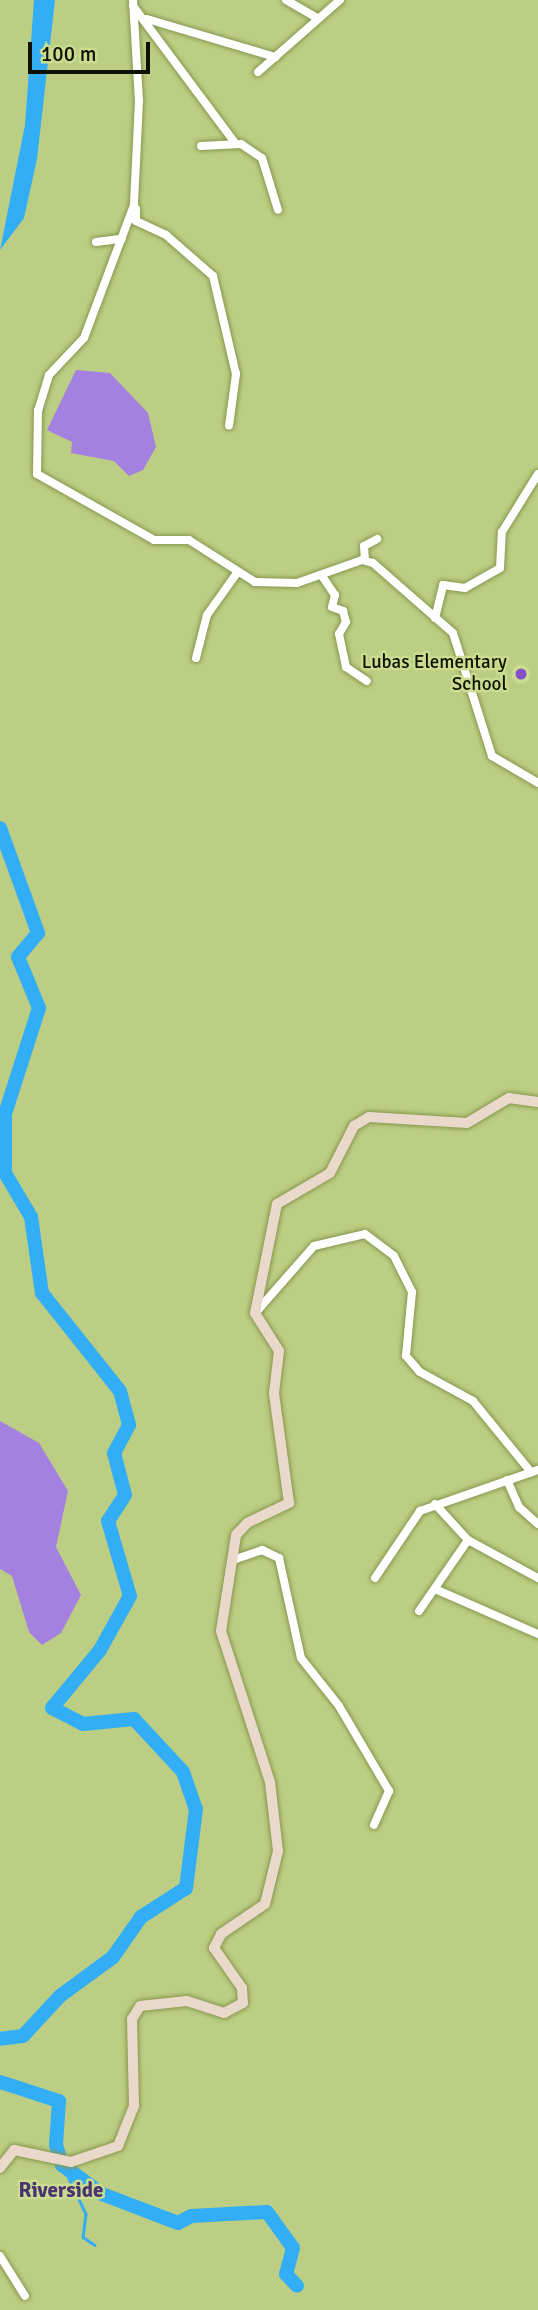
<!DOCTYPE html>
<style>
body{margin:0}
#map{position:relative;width:538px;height:2310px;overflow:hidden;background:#bcce83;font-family:Signika,sans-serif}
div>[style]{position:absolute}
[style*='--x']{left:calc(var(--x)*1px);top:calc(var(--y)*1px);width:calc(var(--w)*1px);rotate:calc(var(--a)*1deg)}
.green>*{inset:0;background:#a481e0}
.water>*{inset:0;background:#32aef6}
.stream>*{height:2.5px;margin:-1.25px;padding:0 1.25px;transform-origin:1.25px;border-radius:1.25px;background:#32aef6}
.river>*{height:14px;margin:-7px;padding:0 7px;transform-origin:7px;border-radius:7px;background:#32aef6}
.roads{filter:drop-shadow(0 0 2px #87984f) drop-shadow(0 0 2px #87984f)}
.street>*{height:8px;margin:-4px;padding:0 4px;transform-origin:4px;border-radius:4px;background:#fff}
.secondary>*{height:10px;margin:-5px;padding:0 5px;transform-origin:5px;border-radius:5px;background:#ead9cb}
.dots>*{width:19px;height:19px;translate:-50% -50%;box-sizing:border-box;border:4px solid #c9dc90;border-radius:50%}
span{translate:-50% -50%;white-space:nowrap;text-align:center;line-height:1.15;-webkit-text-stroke:5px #c9dc90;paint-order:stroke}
.poi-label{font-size:19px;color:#0d1200}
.right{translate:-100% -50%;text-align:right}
.neighbourhood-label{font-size:21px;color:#4b336f;font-weight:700}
.scale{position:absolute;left:28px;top:42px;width:122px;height:32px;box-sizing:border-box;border:4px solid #0d1200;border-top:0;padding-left:9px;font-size:21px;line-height:24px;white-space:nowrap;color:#0d1200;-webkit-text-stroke:5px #c9dc90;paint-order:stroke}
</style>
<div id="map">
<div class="green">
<i style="clip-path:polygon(76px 370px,110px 373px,148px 413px,156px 447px,143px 470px,129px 476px,114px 461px,71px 453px,72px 442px,47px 430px)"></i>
<i style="clip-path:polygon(0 1421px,39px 1443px,68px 1491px,56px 1547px,81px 1595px,61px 1633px,42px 1645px,29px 1632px,12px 1576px,0 1569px)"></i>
</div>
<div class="water">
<i style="clip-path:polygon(34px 0,55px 0,37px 159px,24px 218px,0 250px,25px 125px)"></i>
</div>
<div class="stream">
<i style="--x:64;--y:2168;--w:51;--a:64.4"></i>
<i style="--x:86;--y:2214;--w:23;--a:97"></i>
<i style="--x:83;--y:2237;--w:14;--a:34"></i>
</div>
<div class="river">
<i style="--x:0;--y:828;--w:112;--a:70.1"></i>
<i style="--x:38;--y:933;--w:31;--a:130"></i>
<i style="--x:18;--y:957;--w:55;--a:67.6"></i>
<i style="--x:39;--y:1008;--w:111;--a:107.8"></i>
<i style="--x:5;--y:1114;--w:59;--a:90"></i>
<i style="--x:5;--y:1173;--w:51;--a:59.4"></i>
<i style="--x:31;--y:1217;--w:77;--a:81.8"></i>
<i style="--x:42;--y:1293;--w:125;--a:51.5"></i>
<i style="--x:120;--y:1391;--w:35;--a:75"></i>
<i style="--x:129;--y:1425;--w:32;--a:118"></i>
<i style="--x:114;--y:1453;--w:43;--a:75.3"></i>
<i style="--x:125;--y:1495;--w:31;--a:123"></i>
<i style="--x:108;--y:1521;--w:78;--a:73.7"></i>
<i style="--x:130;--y:1596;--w:62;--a:119.1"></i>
<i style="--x:100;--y:1650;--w:75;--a:129.6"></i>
<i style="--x:52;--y:1708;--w:35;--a:27"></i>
<i style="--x:83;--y:1724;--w:51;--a:-5.6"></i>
<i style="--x:134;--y:1719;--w:72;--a:47.2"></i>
<i style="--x:183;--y:1772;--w:39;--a:71"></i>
<i style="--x:196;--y:1809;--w:80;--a:97.2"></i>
<i style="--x:186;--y:1888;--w:54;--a:147.2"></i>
<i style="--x:141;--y:1917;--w:49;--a:125"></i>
<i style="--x:113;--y:1957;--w:66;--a:143.7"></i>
<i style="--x:60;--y:1996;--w:54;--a:132.8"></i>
<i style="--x:23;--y:2036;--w:23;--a:173"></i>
<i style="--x:0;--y:2082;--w:62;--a:17.9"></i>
<i style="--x:59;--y:2101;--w:44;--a:93.9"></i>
<i style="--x:56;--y:2145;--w:21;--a:73"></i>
<i style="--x:62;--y:2165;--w:49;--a:35.9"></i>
<i style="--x:102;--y:2194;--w:81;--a:20.9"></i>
<i style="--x:178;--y:2223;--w:15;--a:-28"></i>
<i style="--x:191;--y:2216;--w:76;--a:-3"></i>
<i style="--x:267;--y:2212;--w:44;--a:54.2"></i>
<i style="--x:293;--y:2248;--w:27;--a:105"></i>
<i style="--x:286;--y:2274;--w:16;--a:47"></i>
</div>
<div class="roads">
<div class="street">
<i style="--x:133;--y:0;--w:101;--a:86.6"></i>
<i style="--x:139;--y:101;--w:104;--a:92.8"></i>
<i style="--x:134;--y:205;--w:142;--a:110.6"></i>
<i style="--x:84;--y:338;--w:51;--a:133.4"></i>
<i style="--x:49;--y:375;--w:37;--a:107"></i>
<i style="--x:38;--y:410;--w:64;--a:90.9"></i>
<i style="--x:37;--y:474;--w:134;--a:29.4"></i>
<i style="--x:154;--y:540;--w:35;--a:0"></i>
<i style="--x:189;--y:540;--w:78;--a:32.5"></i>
<i style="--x:255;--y:582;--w:42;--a:1.4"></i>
<i style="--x:297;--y:583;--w:69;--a:-19.5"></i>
<i style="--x:362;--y:560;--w:11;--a:15"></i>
<i style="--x:373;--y:563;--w:106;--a:41.2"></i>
<i style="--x:453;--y:633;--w:129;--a:72.4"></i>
<i style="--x:492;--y:756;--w:53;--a:30.4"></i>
<i style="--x:286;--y:0;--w:36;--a:30"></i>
<i style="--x:133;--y:6;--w:171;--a:53.3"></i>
<i style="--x:147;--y:19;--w:134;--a:16.5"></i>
<i style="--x:258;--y:72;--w:109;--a:-41.3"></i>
<i style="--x:201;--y:146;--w:40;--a:-2.9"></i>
<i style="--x:241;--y:144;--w:25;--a:34"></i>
<i style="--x:262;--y:158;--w:54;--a:72.9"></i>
<i style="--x:136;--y:209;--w:12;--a:90"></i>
<i style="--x:136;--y:221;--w:33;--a:25"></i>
<i style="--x:166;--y:235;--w:62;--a:41.1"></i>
<i style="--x:213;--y:276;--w:101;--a:76.8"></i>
<i style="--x:236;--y:374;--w:52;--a:97.7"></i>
<i style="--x:96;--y:242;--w:26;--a:-7"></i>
<i style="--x:365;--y:560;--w:14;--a:-94"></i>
<i style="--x:364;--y:546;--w:15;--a:-28"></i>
<i style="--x:322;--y:576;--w:23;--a:56"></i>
<i style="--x:335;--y:595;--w:12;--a:104"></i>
<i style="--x:332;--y:607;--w:12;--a:20"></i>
<i style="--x:343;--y:611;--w:11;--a:75"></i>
<i style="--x:346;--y:622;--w:14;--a:120"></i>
<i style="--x:339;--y:634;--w:34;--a:78"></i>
<i style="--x:346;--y:667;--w:25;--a:34"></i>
<i style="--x:435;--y:618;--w:34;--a:-76"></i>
<i style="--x:443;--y:585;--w:22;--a:8"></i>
<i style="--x:465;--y:588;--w:40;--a:-29.7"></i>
<i style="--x:500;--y:568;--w:36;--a:-87"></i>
<i style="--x:502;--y:532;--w:68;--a:-58.2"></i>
<i style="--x:196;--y:658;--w:44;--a:-75.7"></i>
<i style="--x:207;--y:615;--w:52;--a:-54.5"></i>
<i style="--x:257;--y:1311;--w:86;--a:-48.8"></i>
<i style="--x:314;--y:1246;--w:52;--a:-13.2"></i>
<i style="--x:365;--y:1234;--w:36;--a:37"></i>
<i style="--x:394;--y:1256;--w:40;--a:63.4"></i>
<i style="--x:412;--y:1292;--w:64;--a:95.4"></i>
<i style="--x:406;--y:1356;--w:21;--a:49"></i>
<i style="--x:420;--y:1372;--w:60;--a:28.7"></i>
<i style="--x:473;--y:1401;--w:92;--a:50.8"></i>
<i style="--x:507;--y:1480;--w:30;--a:66"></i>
<i style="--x:519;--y:1507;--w:25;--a:42"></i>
<i style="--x:435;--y:1504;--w:49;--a:47.5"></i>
<i style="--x:468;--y:1540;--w:80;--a:28.5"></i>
<i style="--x:233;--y:1560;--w:31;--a:-19"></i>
<i style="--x:262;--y:1550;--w:19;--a:25"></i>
<i style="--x:279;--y:1558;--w:102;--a:77.6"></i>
<i style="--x:301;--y:1658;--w:61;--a:51.6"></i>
<i style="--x:339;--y:1706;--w:99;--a:59.5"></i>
<i style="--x:389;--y:1791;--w:37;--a:114"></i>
<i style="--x:375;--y:1578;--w:81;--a:-56.1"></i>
<i style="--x:420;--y:1511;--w:125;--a:-19.2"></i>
<i style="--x:435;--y:1589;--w:112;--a:23.6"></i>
<i style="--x:419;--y:1611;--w:86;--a:-55.4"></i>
<i style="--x:0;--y:2256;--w:47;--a:58"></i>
</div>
<div class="secondary">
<i style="--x:0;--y:2168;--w:23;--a:-52"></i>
<i style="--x:14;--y:2150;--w:58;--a:11.9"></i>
<i style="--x:71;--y:2162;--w:50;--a:-18.8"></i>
<i style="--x:118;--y:2146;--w:43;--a:-68.2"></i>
<i style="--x:134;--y:2106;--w:87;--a:-91.3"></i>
<i style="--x:132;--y:2019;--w:15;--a:-58"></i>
<i style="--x:140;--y:2006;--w:47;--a:-6.1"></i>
<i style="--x:187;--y:2001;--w:39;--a:18"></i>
<i style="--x:224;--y:2013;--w:21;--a:-28"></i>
<i style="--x:243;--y:2003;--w:15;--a:-94"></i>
<i style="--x:242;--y:1988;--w:49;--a:-125"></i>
<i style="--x:214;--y:1948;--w:16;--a:-63"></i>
<i style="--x:221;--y:1934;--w:53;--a:-34.3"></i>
<i style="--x:265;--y:1904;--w:55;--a:-76.2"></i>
<i style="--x:278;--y:1851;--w:69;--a:-96.6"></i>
<i style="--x:270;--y:1782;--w:159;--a:-108"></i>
<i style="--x:221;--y:1631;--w:97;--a:-81.1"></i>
<i style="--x:236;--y:1535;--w:16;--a:-47"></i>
<i style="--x:247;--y:1523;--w:47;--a:-25.5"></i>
<i style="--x:289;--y:1503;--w:111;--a:-97.8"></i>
<i style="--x:274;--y:1393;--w:42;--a:-83.2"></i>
<i style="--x:279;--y:1351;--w:45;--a:-122.3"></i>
<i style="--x:255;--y:1313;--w:111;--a:-78.6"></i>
<i style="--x:277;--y:1204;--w:61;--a:-30.3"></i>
<i style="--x:330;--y:1173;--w:53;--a:-62.9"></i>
<i style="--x:354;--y:1126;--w:17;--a:-31"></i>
<i style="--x:369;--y:1117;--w:98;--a:3.5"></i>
<i style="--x:467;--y:1123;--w:49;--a:-30.8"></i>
<i style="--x:509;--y:1098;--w:29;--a:8"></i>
</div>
</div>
<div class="dots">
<i style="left:521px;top:674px;background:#8451c9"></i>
</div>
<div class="poi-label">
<span class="right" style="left:507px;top:674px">Lubas Elementary<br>School</span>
</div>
<div class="neighbourhood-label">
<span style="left:61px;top:2190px">Riverside</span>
</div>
<div class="scale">100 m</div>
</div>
